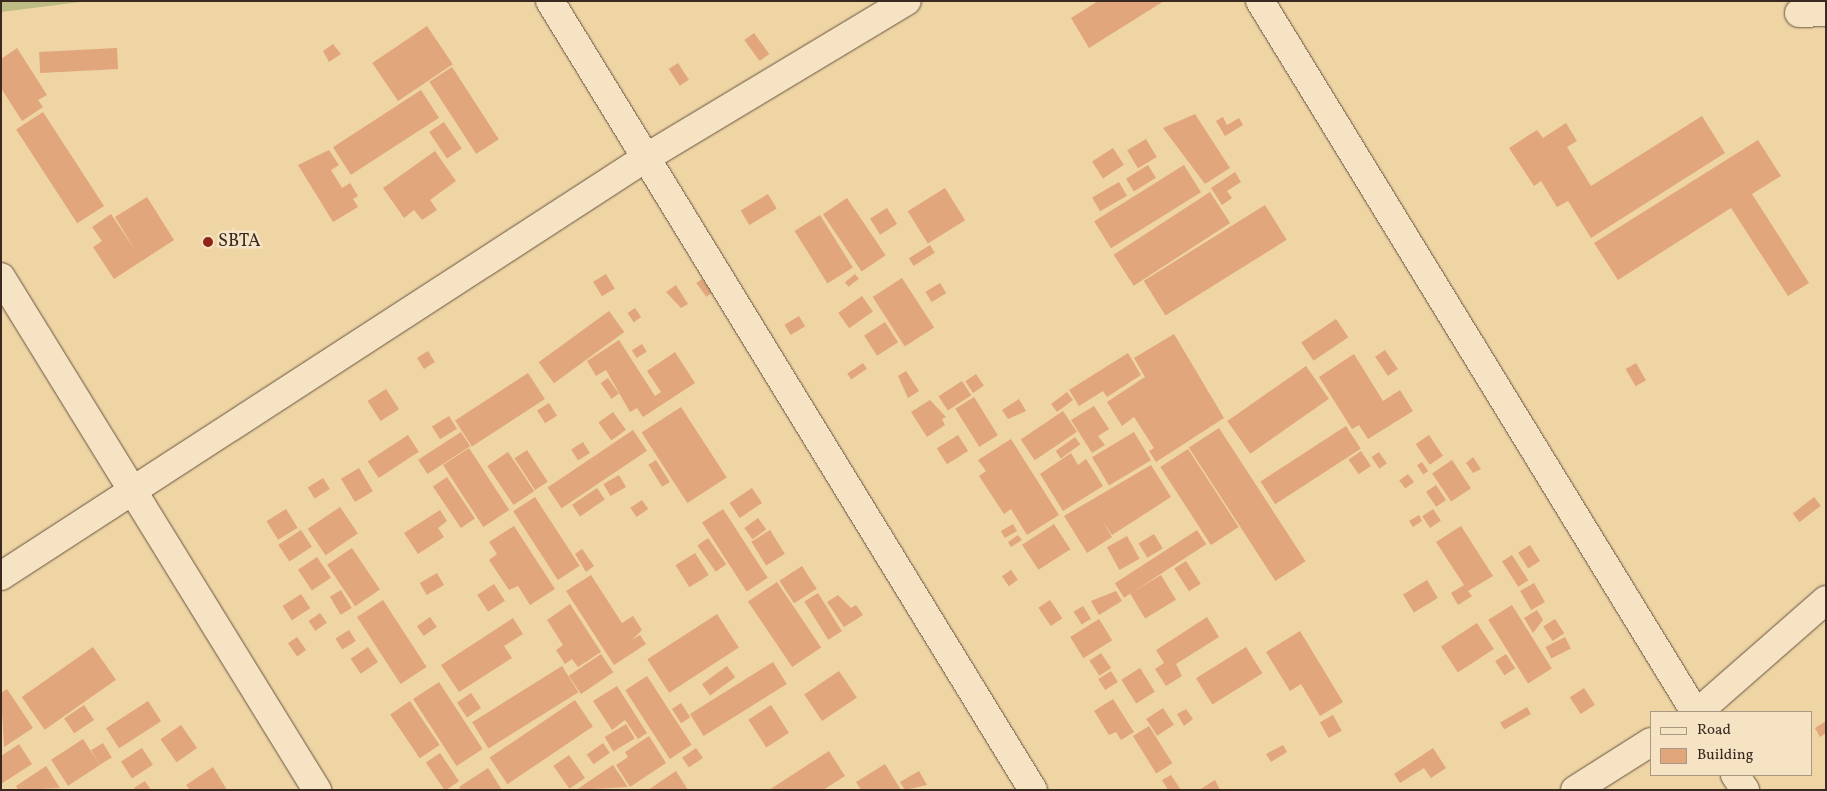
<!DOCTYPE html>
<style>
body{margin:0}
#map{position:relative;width:1827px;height:791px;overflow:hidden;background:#efd4a4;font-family:Vollkorn,serif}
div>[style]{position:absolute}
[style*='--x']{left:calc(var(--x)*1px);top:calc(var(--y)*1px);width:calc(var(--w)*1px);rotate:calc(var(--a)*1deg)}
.green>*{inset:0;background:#bcbc84}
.building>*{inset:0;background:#e2a67d;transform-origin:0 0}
.roads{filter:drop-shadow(0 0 1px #665441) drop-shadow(0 0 1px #665441)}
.minor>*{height:28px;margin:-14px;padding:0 14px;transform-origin:14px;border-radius:14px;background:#f5e3c4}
.dots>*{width:14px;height:14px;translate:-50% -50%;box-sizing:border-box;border:2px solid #f5e3c4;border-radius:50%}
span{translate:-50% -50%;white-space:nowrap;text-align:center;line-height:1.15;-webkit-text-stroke:5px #f5e3c4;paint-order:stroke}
.poi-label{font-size:18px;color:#392920}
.left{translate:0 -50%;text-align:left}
.frame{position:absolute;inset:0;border:2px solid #392920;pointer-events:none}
.legend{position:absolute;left:1650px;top:711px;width:162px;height:65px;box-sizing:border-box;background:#f5e3c4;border:1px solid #aa9982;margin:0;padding:6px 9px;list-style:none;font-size:15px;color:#392920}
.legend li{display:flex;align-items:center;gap:10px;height:25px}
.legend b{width:25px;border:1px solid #aa9982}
</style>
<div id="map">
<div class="green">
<i style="clip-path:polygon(1px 1px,88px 1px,1px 12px)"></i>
</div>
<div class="building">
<i style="clip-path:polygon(1098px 1px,1164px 1px,1089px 48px,1071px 18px)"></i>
<i style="left:427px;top:26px;width:46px;height:66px;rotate:56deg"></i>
<i style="left:754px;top:33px;width:26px;height:12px;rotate:54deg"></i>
<i style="clip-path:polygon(333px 44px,341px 54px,329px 62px,323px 51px)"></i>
<i style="clip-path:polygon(17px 48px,47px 95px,38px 100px,43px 107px,22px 121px,1px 88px,1px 59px)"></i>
<i style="left:117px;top:48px;width:21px;height:78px;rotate:87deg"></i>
<i style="left:678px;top:63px;width:20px;height:11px;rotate:57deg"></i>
<i style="left:452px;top:67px;width:86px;height:27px;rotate:57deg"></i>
<i style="left:421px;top:90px;width:33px;height:105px;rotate:57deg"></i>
<i style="left:43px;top:112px;width:112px;height:32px;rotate:57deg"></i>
<i style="clip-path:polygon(1195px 114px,1230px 168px,1205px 184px,1163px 128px)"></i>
<i style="clip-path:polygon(1702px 116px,1725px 153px,1591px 238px,1568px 201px,1557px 207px,1541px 181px,1534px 186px,1509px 148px,1537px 130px,1543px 138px,1566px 123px,1577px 141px,1567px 147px,1591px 186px)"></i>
<i style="clip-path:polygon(1223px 117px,1227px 125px,1239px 118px,1243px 125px,1225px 136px,1216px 121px)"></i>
<i style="left:444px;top:122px;width:32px;height:18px;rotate:56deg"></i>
<i style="left:1146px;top:139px;width:21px;height:22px;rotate:59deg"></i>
<i style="clip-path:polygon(1758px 140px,1781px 176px,1752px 194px,1809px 283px,1788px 296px,1731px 208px,1618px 280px,1594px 243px)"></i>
<i style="left:1113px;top:148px;width:20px;height:25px;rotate:57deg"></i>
<i style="clip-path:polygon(329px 150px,339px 165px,331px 170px,342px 188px,350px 183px,358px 196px,353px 199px,358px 207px,333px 222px,298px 165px)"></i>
<i style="clip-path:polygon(435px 151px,456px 181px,430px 200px,437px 210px,422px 220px,414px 210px,404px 218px,383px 188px)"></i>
<i style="left:1148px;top:165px;width:15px;height:26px;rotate:58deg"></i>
<i style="left:1184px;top:165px;width:32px;height:106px;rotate:58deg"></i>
<i style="clip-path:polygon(1235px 172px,1241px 182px,1227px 191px,1232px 198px,1222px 205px,1211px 188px)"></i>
<i style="left:1119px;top:182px;width:16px;height:31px;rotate:60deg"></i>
<i style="left:945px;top:188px;width:38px;height:44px;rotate:58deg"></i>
<i style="left:1210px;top:192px;width:37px;height:115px;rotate:57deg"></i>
<i style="left:768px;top:194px;width:17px;height:32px;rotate:59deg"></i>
<i style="clip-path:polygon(147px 197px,174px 240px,114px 279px,93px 247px,102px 241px,92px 227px,111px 214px,135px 250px,115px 217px)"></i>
<i style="left:847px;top:198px;width:69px;height:29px;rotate:56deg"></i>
<i style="left:1265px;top:205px;width:41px;height:143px;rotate:58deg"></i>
<i style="left:887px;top:208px;width:19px;height:20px;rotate:58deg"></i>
<i style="left:820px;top:215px;width:62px;height:30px;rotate:58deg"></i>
<i style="left:930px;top:245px;width:9px;height:25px;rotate:58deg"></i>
<i style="left:606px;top:274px;width:17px;height:15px;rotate:59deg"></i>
<i style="left:855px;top:274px;width:6px;height:13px;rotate:51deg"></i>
<i style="left:902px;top:278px;width:59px;height:35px;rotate:57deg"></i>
<i style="left:702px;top:279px;width:17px;height:7px;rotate:54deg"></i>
<i style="left:940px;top:283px;width:12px;height:17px;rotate:59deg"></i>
<i style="clip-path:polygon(676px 285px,688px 304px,681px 308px,666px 292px)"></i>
<i style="left:862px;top:296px;width:19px;height:29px;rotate:55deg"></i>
<i style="left:635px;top:308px;width:11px;height:9px;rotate:56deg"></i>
<i style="left:609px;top:311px;width:26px;height:87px;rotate:54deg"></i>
<i style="left:799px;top:316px;width:12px;height:17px;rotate:59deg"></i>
<i style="left:1336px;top:319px;width:22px;height:42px;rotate:56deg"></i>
<i style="left:885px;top:322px;width:24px;height:25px;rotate:57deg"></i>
<i style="clip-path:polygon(1174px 334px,1224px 418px,1156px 462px,1149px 451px,1154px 448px,1134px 417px,1122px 426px,1107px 402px,1145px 377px,1134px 358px)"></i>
<i style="clip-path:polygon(619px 340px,655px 396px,661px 392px,647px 371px,675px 352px,695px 383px,643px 417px,637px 408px,630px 412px,606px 370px,596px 376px,587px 361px)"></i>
<i style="left:642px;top:344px;width:9px;height:12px;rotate:58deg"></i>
<i style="left:1385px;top:350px;width:23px;height:12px;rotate:56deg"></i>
<i style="left:428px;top:351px;width:13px;height:13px;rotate:58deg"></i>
<i style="clip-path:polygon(1128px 353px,1141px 375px,1107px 397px,1103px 391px,1079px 406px,1069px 390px)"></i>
<i style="clip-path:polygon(1354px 354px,1383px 401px,1400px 390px,1413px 411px,1368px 439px,1359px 425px,1352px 429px,1319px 377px)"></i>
<i style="left:863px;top:363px;width:7px;height:19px;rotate:56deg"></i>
<i style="left:1636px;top:363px;width:20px;height:12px;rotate:60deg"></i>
<i style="left:1306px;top:366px;width:40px;height:96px;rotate:55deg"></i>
<i style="clip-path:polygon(906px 371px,919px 391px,908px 398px,898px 376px)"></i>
<i style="left:528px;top:373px;width:31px;height:87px;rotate:57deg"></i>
<i style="left:976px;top:374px;width:14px;height:13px;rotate:56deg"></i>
<i style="left:608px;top:378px;width:19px;height:9px;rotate:55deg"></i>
<i style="left:962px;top:381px;width:17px;height:28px;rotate:57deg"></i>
<i style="left:386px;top:389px;width:24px;height:22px;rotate:57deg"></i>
<i style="left:1067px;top:392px;width:10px;height:20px;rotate:53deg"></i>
<i style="left:974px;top:397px;width:45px;height:22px;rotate:58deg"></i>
<i style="clip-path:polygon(1019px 399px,1026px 411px,1008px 419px,1002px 410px)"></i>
<i style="clip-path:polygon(930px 400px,946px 417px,942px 419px,945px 425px,927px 437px,911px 412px)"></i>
<i style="left:549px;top:403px;width:15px;height:14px;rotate:58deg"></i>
<i style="clip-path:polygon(1094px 406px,1109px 429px,1098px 436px,1105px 445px,1092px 453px,1071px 420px)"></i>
<i style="left:681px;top:407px;width:84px;height:47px;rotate:57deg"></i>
<i style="left:1063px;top:411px;width:25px;height:51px;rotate:56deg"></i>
<i style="left:613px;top:412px;width:22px;height:18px;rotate:54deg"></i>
<i style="left:449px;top:416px;width:15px;height:20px;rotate:58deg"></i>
<i style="left:1346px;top:426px;width:27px;height:102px;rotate:57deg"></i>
<i style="left:1219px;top:428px;width:159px;height:36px;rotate:57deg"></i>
<i style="left:633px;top:430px;width:25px;height:103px;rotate:56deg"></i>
<i style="left:461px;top:432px;width:17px;height:51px;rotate:57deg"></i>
<i style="left:1134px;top:432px;width:33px;height:49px;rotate:59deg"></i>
<i style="left:408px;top:435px;width:20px;height:48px;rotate:57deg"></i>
<i style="left:958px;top:435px;width:19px;height:25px;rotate:58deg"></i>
<i style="left:1429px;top:435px;width:25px;height:16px;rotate:56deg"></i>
<i style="left:1075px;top:437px;width:9px;height:24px;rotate:54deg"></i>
<i style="clip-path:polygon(1011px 439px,1059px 515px,1027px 535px,1011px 509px,1004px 514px,979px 476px,986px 471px,978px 460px)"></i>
<i style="left:583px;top:442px;width:13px;height:14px;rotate:58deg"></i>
<i style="left:469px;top:448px;width:74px;height:31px;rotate:57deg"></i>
<i style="left:1188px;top:449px;width:93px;height:33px;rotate:57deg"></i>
<i style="left:527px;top:450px;width:38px;height:15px;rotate:57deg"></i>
<i style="left:1361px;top:451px;width:18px;height:15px;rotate:56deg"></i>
<i style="left:508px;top:452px;width:47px;height:25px;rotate:56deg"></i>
<i style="left:1379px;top:452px;width:14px;height:9px;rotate:56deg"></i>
<i style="clip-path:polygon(1071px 453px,1078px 465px,1086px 459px,1103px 486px,1063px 511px,1040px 474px)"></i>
<i style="clip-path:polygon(1473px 457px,1481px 469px,1473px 473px,1466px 463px)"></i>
<i style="left:656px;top:460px;width:26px;height:9px;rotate:58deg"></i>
<i style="left:1452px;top:460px;width:34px;height:24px;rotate:56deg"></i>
<i style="left:1422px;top:462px;width:11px;height:6px;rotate:56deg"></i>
<i style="clip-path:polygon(1151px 465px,1171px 497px,1112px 535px,1102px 520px,1112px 537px,1087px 553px,1064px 516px)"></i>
<i style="left:359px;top:468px;width:27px;height:21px;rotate:59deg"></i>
<i style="left:1408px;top:474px;width:10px;height:11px;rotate:53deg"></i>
<i style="left:619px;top:475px;width:14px;height:18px;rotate:60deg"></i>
<i style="left:447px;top:477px;width:50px;height:17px;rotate:56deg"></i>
<i style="left:323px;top:478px;width:13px;height:18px;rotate:58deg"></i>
<i style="left:1436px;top:485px;width:18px;height:12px;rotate:56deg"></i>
<i style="left:597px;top:488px;width:14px;height:30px;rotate:56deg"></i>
<i style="left:752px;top:488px;width:18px;height:27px;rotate:56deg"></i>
<i style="left:535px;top:497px;width:82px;height:26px;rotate:57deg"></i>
<i style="left:1814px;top:497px;width:11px;height:27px;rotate:52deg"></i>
<i style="left:642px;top:500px;width:11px;height:14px;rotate:56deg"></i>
<i style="left:340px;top:507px;width:32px;height:39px;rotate:56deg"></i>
<i style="left:286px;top:509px;width:22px;height:23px;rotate:58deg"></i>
<i style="left:723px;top:509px;width:82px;height:25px;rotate:57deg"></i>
<i style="left:1433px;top:509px;width:14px;height:13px;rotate:56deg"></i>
<i style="clip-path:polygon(440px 510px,447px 521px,438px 528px,444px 537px,418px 554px,404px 533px)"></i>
<i style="clip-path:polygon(1419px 515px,1422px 521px,1413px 527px,1409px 521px)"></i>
<i style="left:758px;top:518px;width:14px;height:17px;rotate:54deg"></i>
<i style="left:1013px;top:524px;width:8px;height:14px;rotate:60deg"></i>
<i style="left:1054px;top:524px;width:30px;height:38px;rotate:57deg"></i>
<i style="clip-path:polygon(514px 526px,555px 589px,530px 605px,518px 586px,509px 590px,489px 560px,497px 554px,489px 542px)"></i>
<i style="clip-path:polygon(1461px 526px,1493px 576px,1468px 591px,1472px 596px,1458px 605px,1451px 593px,1464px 585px,1436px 542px)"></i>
<i style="left:301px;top:530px;width:20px;height:27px;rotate:57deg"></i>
<i style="left:770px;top:530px;width:28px;height:22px;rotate:58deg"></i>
<i style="left:1197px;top:530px;width:17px;height:98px;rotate:57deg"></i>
<i style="left:1154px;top:534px;width:17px;height:18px;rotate:59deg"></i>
<i style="clip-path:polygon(1018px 535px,1022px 540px,1011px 547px,1008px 542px)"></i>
<i style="left:1127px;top:536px;width:26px;height:23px;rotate:61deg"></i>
<i style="left:708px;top:538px;width:32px;height:13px;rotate:55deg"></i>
<i style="left:1530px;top:545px;width:19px;height:14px;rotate:58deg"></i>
<i style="left:352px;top:548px;width:50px;height:30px;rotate:56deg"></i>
<i style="clip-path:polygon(582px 549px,594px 566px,586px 572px,575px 554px)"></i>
<i style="left:695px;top:553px;width:26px;height:23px;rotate:58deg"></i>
<i style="left:1512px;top:555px;width:30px;height:12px;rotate:57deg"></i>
<i style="left:317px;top:557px;width:25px;height:23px;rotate:56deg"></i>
<i style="left:1186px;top:561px;width:27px;height:14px;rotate:57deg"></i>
<i style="left:802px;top:566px;width:27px;height:27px;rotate:57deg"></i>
<i style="left:1011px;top:570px;width:12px;height:11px;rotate:55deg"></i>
<i style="left:437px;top:573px;width:14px;height:20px;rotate:60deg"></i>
<i style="clip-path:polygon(591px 575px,622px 623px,633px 616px,642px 630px,632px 640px,640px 635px,646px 644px,614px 665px,566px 591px)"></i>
<i style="left:1161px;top:575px;width:29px;height:36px;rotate:59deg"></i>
<i style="left:1427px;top:580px;width:21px;height:28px;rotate:59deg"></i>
<i style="left:777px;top:582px;width:79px;height:35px;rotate:56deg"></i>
<i style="left:1534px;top:583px;width:22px;height:16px;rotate:60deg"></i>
<i style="left:494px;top:584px;width:20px;height:20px;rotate:57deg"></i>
<i style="left:341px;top:590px;width:21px;height:13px;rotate:59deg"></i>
<i style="clip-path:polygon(1116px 591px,1122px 601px,1099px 615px,1091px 601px)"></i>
<i style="left:818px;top:593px;width:45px;height:16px;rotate:58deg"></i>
<i style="left:301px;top:594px;width:17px;height:22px;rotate:57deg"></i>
<i style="clip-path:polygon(838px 595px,851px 608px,856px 605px,863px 615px,844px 627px,827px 602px)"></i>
<i style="left:383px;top:600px;width:80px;height:31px;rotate:57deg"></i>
<i style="left:1050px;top:600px;width:22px;height:14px;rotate:56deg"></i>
<i style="clip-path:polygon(570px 604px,601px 652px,578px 667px,572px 659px,565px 664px,556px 650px,563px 645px,547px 620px)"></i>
<i style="left:1512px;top:605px;width:75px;height:28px;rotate:58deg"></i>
<i style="left:1083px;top:606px;width:15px;height:11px;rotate:58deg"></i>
<i style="clip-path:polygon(1537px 610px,1543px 620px,1533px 633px,1524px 618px)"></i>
<i style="left:320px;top:613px;width:12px;height:14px;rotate:55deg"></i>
<i style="left:717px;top:614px;width:40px;height:83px;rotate:57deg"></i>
<i style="left:430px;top:617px;width:12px;height:16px;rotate:55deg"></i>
<i style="clip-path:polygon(1207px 617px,1219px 637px,1176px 664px,1182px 676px,1166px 686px,1155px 669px,1164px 663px,1156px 650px)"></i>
<i style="clip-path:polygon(513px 618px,523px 634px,504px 646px,512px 658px,459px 692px,441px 665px)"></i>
<i style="left:1099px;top:619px;width:25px;height:34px;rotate:58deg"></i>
<i style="left:1555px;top:619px;width:17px;height:14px;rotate:57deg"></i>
<i style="left:1477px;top:623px;width:31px;height:43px;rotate:57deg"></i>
<i style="left:349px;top:630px;width:13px;height:16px;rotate:58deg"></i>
<i style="clip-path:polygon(1300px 631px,1343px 702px,1320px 716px,1301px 684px,1290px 691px,1266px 652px)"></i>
<i style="left:297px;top:637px;width:16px;height:11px;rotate:55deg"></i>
<i style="left:1565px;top:637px;width:13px;height:22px;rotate:63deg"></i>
<i style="left:93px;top:647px;width:40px;height:87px;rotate:55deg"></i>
<i style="left:368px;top:647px;width:18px;height:21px;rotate:56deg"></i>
<i style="left:1246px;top:647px;width:31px;height:59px;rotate:58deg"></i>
<i style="left:1101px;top:653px;width:18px;height:14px;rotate:56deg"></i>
<i style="left:601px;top:654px;width:22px;height:39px;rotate:56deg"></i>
<i style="left:1506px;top:654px;width:17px;height:13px;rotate:57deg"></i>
<i style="left:773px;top:662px;width:26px;height:98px;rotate:58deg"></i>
<i style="left:562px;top:666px;width:31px;height:106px;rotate:58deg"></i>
<i style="left:727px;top:666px;width:14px;height:31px;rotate:54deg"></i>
<i style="left:1140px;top:668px;width:28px;height:22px;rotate:58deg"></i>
<i style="left:839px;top:671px;width:32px;height:42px;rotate:56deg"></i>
<i style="left:1111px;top:671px;width:13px;height:15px;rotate:58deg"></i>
<i style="left:647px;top:676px;width:82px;height:26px;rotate:57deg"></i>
<i style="left:439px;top:682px;width:80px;height:31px;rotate:57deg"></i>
<i style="clip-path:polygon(617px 686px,647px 733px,638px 739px,625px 720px,612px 730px,593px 701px)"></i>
<i style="left:1584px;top:688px;width:20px;height:17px;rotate:57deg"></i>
<i style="clip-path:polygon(7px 689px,33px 728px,4px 747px,1px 693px)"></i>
<i style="left:471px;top:693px;width:18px;height:17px;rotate:56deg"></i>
<i style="clip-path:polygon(1113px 699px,1134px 732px,1121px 740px,1116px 732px,1109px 735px,1094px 711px)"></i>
<i style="left:575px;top:700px;width:32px;height:103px;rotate:56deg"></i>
<i style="left:148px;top:701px;width:24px;height:50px;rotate:57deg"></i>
<i style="left:410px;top:701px;width:53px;height:24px;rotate:56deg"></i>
<i style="left:681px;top:703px;width:17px;height:11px;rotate:57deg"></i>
<i style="left:84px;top:705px;width:18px;height:24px;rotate:56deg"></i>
<i style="left:771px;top:705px;width:33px;height:27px;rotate:57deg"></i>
<i style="left:1527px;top:707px;width:8px;height:31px;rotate:60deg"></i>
<i style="left:1163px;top:708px;width:20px;height:20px;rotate:57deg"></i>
<i style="clip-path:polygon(1186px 709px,1193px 719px,1184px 726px,1177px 714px)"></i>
<i style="left:1333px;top:715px;width:18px;height:15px;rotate:61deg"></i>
<i style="clip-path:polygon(1826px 721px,1826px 733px,1820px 737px,1815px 728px)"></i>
<i style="left:626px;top:724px;width:17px;height:25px;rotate:59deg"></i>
<i style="left:181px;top:725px;width:28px;height:25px;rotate:55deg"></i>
<i style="left:1149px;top:726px;width:44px;height:19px;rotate:58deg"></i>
<i style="clip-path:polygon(649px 736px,666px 763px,630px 787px,616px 765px,628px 757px,625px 752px)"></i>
<i style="left:83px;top:739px;width:31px;height:38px;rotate:57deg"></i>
<i style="left:103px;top:743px;width:17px;height:14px;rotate:59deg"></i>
<i style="left:603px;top:743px;width:12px;height:20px;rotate:55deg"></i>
<i style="clip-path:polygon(19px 744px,32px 764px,1px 784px,1px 756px)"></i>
<i style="clip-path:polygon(1283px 745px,1287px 752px,1271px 762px,1266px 754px)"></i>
<i style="left:142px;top:748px;width:20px;height:25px;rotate:57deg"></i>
<i style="left:696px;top:748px;width:12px;height:17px;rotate:55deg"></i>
<i style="clip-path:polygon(1433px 748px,1446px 768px,1431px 778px,1424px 768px,1400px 783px,1394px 774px)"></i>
<i style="clip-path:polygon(829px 751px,845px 776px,823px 790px,769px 790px)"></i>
<i style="left:440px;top:753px;width:34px;height:17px;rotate:56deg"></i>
<i style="left:569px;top:755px;width:28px;height:19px;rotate:55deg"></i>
<i style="clip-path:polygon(885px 764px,901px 790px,861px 790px,856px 782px)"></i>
<i style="clip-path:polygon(613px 765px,628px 787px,576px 790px)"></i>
<i style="clip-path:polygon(46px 766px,60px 788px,18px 790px,16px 786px)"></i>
<i style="clip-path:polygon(213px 767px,227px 790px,190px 790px,186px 785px)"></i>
<i style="clip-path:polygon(488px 768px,502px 790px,461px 790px,459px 787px)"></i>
<i style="clip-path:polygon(676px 771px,688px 790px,648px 790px)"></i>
<i style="clip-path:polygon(919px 771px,927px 785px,905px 790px,900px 782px)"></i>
<i style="clip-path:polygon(1171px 775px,1181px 790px,1168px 790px,1162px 780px)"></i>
<i style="clip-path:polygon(1215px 780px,1220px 790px,1199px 790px)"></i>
<i style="clip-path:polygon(145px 781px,151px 790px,136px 790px,134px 788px)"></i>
</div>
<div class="roads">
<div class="minor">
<i style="--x:550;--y:1;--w:925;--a:58.53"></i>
<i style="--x:1260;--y:1;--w:834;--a:58.54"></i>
<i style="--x:1799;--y:13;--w:27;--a:-2"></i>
<i style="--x:1;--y:277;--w:603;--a:58.37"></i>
<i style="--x:1;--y:576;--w:770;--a:-32.97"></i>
<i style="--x:647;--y:157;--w:303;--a:-31"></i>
<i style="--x:1698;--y:712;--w:170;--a:-41.2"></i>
<i style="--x:1735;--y:775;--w:18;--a:56"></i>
<i style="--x:1575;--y:790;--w:90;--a:-32.3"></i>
</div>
</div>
<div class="dots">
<i style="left:208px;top:242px;background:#8f2418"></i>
</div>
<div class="poi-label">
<span class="left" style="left:218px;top:242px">SBTA</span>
</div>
<div class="frame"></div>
<ul class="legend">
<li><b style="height:6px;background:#f5e3c4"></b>Road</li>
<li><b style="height:14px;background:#e2a67d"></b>Building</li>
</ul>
</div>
